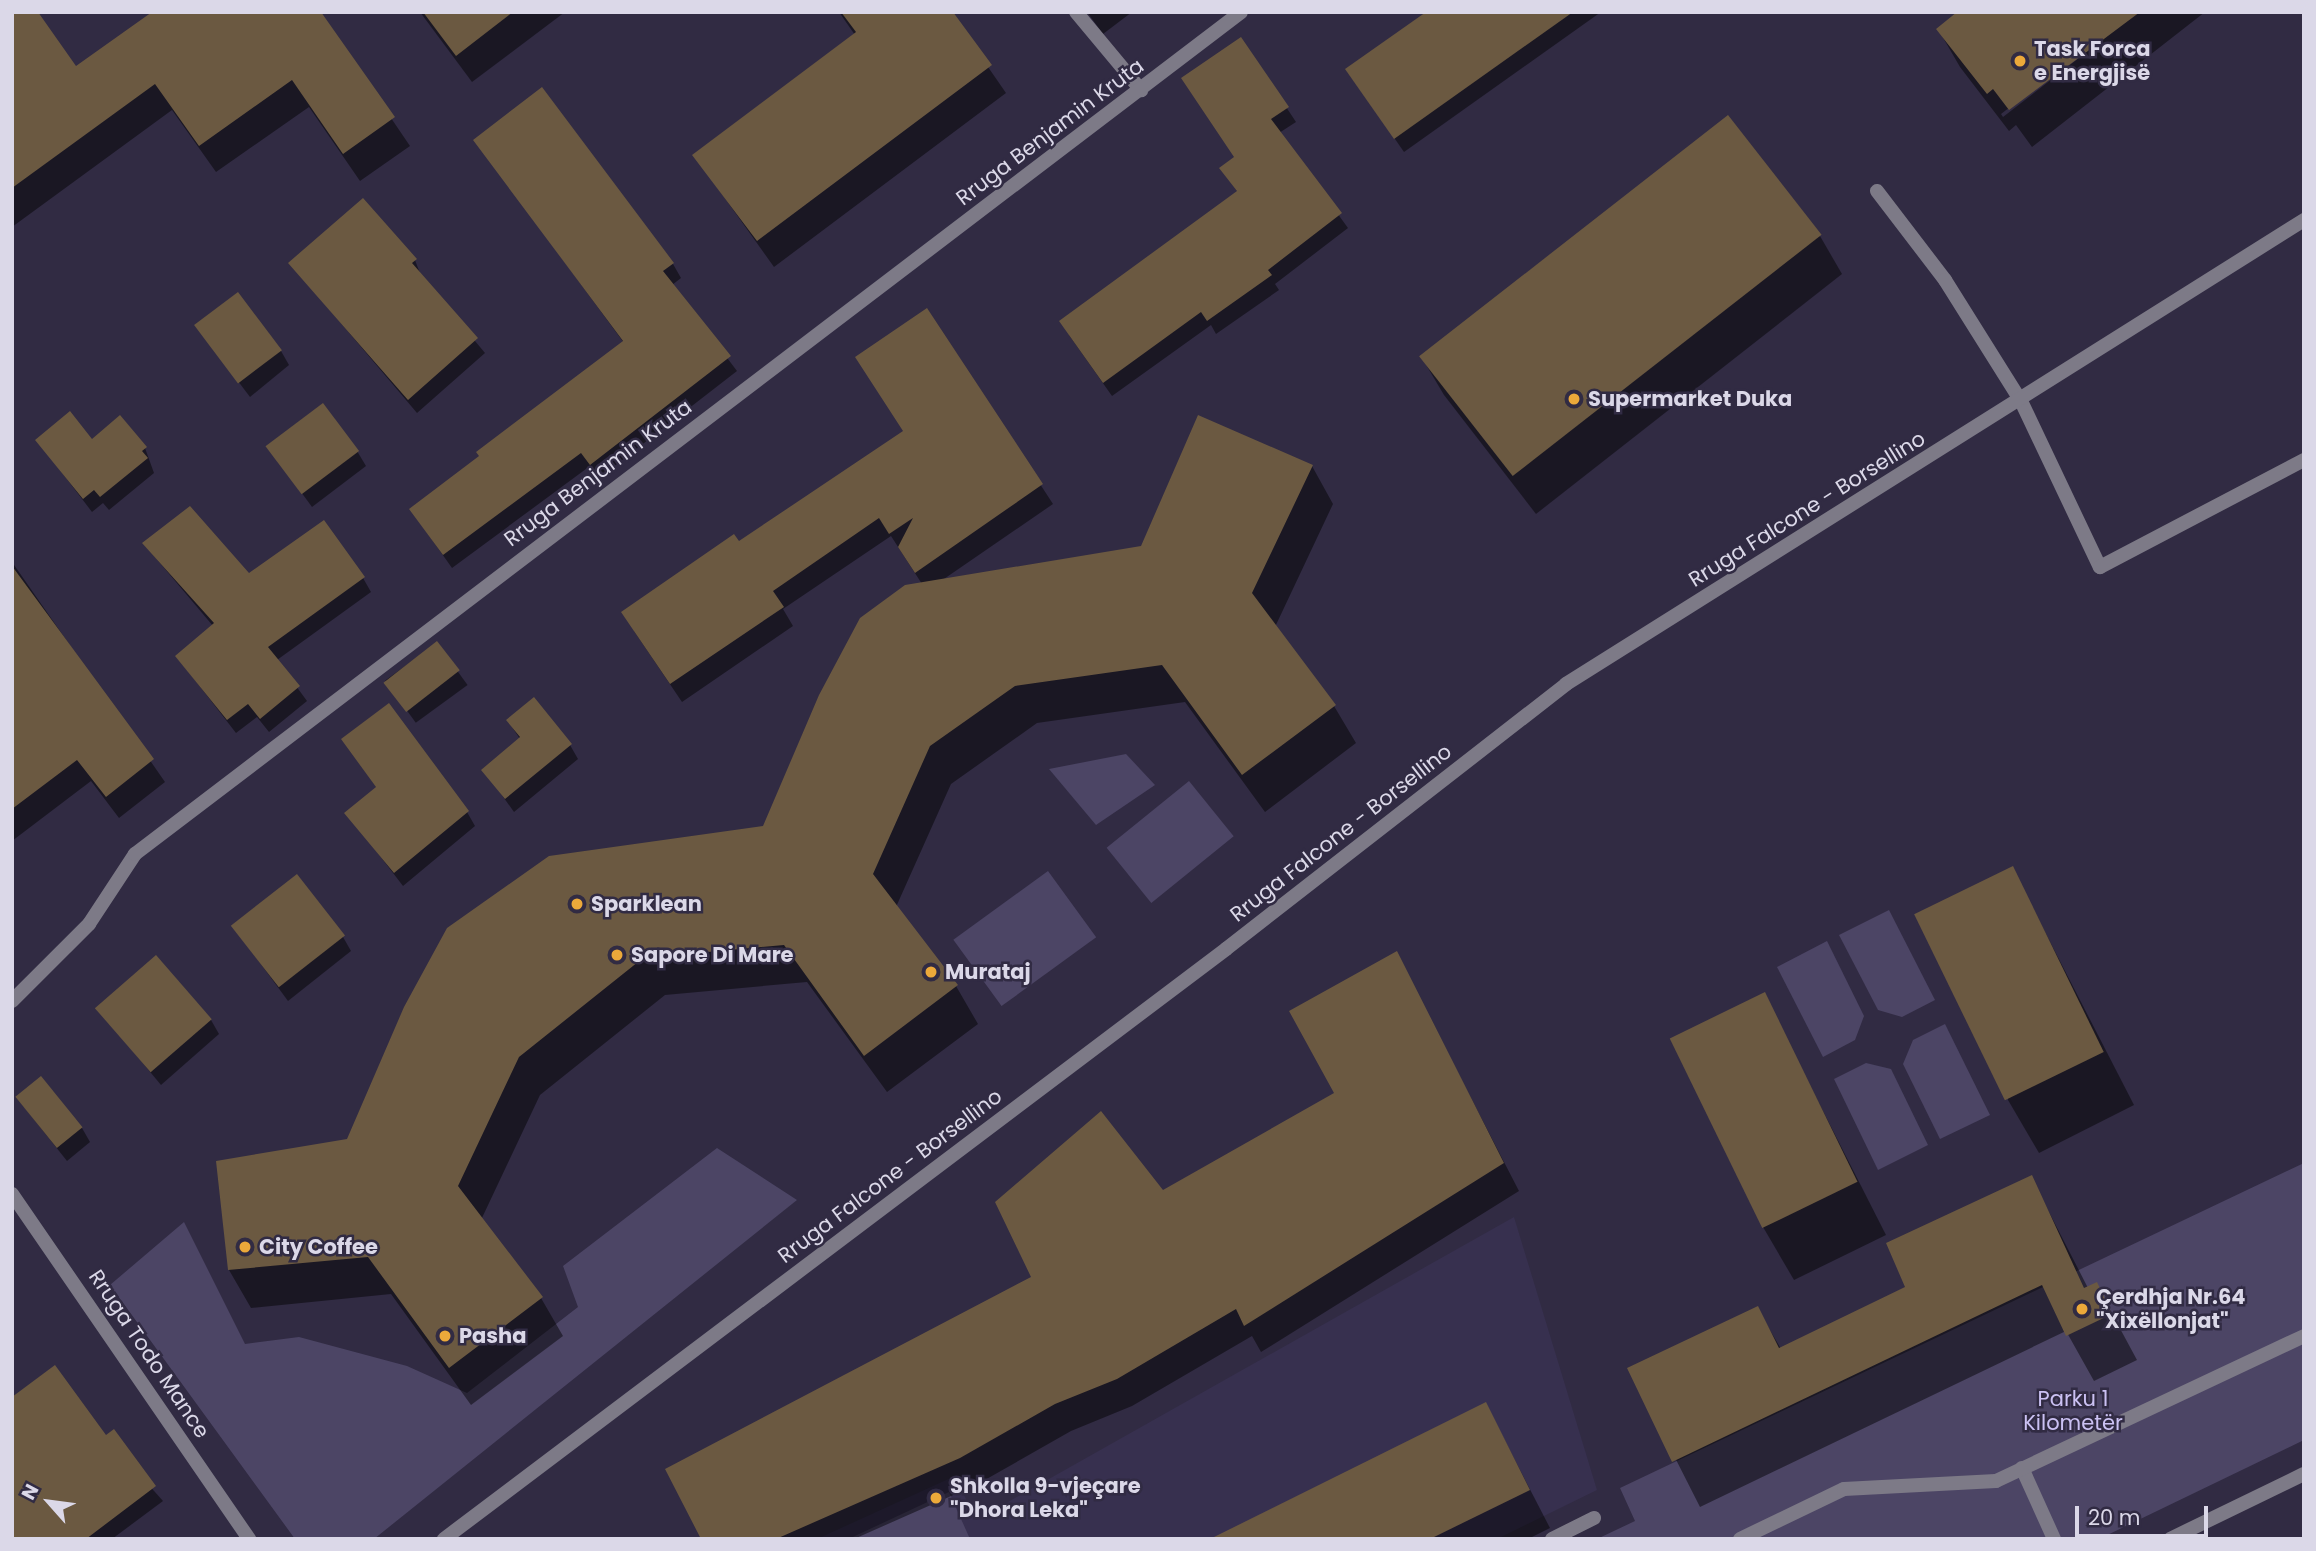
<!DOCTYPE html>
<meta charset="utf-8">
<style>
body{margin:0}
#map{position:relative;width:2316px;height:1551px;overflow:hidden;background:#312b43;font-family:Poppins,sans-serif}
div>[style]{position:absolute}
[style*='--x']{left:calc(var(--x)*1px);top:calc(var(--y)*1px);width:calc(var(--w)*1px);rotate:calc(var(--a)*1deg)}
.built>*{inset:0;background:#37304f}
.green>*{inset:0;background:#4c4565;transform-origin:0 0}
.shadow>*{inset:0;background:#0007;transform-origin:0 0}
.building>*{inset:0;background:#6b5941;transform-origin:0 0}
.street>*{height:14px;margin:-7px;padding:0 7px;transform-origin:7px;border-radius:7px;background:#7d7a87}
.dots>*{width:19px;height:19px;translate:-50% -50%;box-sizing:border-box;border:4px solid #312b43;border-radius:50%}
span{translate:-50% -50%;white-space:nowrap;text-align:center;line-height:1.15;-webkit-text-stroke:5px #312b43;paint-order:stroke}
.poi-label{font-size:21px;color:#dbd8e8;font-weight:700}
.left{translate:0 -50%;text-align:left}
.street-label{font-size:21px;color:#dbd8e8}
.park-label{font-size:21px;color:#cbc1f3}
.frame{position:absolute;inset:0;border:14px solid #dbd8e8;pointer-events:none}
.north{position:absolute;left:14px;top:1467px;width:70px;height:70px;-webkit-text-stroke:5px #312b43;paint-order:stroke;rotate:298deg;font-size:19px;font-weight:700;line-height:28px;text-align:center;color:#dbd8e8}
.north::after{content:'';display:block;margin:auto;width:24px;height:32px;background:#dbd8e8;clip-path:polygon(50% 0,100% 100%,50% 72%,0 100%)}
.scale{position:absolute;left:2075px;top:1506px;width:133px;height:32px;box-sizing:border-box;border:4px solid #dbd8e8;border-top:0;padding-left:9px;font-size:21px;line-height:24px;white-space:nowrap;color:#dbd8e8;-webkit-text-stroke:5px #312b43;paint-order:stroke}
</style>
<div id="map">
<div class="built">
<i style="clip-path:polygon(1514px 1217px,1597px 1490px,1497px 1539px,817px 1539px,955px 1476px,976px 1520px)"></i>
</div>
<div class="green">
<i style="clip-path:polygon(1126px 754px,1155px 785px,1096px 825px,1049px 769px)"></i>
<i style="left:1189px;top:781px;width:71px;height:106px;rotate:51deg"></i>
<i style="left:1048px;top:871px;width:82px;height:117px;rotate:54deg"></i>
<i style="clip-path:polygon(1889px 910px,1935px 1000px,1902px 1017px,1878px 1010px,1839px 935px)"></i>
<i style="clip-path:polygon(1827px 941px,1864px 1016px,1855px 1040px,1823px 1057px,1777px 967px)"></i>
<i style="clip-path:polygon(1945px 1024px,1990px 1115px,1940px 1139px,1903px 1064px,1913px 1040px)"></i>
<i style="clip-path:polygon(1866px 1063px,1891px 1069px,1928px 1145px,1878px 1170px,1834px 1079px)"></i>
<i style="clip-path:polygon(717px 1148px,797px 1200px,374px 1539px,295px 1539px,110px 1285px,184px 1222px,245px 1344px,299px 1337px,407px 1366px,467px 1393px,578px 1307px,563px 1266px)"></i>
<i style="clip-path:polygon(2304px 1163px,2304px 1440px,2099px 1539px,1597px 1539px,1635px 1521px,1620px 1488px)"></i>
<i style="clip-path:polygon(949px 1492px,970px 1539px,849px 1539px,857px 1535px)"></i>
</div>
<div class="shadow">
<i style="clip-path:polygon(12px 12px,76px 68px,319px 12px,410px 146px,360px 181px,309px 107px,216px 172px,172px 110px,12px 227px)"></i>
<i style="clip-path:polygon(420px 12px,565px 12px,472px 82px)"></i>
<i style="clip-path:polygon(839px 12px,950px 12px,1006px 93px,774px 267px,694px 155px,855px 35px)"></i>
<i style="clip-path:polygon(1087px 12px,1132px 12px,1103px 34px)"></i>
<i style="clip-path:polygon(1448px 12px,1601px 12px,1404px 152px,1347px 70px)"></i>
<i style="clip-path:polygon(2132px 12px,2001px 114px,2003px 117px,2138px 12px,2205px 12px,2032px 147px,2016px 125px,2009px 131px,1960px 67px,1938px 29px)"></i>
<i style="clip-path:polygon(1241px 39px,1296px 122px,1279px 133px,1348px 228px,1275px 284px,1279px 290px,1216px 334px,1211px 325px,1112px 396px,1069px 335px,1238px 192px,1222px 168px,1235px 158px)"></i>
<i style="clip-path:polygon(541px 89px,673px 264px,681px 278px,672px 285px,737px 371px,599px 478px,590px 466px,452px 568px,411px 510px,624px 343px,475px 140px)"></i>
<i style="clip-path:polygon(1820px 236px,1842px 274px,1536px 514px,1444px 395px,1422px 358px)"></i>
<i style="clip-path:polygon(415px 260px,421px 276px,485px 353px,417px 413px,290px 263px)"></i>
<i style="clip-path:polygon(927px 310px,1053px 504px,941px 581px,1142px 548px,1312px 466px,1333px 504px,1275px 627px,1334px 706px,1356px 743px,1265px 812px,1185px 702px,1037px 723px,951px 784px,896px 907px,956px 986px,978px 1024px,887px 1092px,807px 982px,665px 995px,540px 1095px,481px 1220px,541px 1298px,563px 1336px,471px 1405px,391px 1294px,251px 1308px,229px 1270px,349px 1141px,764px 828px,922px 584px,891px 536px,783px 609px,793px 626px,682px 702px,634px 631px,739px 544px,905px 432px)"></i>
<i style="clip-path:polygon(197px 327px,281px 351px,289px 365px,250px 397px)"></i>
<i style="clip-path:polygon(37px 440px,145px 448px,154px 473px,109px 510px,103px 503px,92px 512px)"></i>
<i style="clip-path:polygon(357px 451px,366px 466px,312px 507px,274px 455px)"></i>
<i style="clip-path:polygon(144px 544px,249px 576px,363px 578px,371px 592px,277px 660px,307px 701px,269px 732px,257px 717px,236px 733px,177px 657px,213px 626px)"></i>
<i style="clip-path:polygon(12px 562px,165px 782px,119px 818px,91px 781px,12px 841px)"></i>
<i style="left:437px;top:643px;width:52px;height:64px;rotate:54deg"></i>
<i style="clip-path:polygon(508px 721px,570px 745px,578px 759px,514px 812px,484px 770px,520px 739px)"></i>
<i style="clip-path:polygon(343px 740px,467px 812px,475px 826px,403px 886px,347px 813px,377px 788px)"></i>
<i style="clip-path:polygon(2012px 868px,2134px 1105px,2039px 1153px,2008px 1100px)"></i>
<i style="clip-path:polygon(233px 926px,343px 937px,351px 951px,288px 1001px)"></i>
<i style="clip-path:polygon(1396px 953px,1519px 1191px,1261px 1352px,1252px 1336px,1132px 1406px,1071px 1431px,976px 1485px,854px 1539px,703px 1539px,1034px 1278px,1163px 1192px,1336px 1094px)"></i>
<i style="clip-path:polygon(1764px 995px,1886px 1235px,1794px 1280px,1763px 1227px)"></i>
<i style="clip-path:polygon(98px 1009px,211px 1020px,219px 1034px,161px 1085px)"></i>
<i style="clip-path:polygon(17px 1098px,82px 1128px,90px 1142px,67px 1161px)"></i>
<i style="clip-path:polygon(2031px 1177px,2088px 1288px,2096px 1284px,2137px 1360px,2094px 1381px,2066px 1331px,1700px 1507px,1630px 1369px,1757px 1308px,1781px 1349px,1908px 1287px)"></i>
<i style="clip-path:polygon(1486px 1404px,1550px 1528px,1528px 1539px,1214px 1539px)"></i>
<i style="clip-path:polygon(106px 1437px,163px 1501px,112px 1539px,12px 1539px)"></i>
</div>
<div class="building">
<i style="clip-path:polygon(12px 12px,38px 12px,76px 66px,152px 12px,321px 12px,395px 117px,343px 154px,292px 80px,199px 146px,155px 84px,12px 188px)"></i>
<i style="clip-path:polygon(423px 12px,513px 12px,456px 56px)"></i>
<i style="clip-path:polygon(841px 12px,953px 12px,992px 65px,757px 241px,692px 155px,856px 32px)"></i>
<i style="clip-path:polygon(1426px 12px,1573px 12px,1394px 139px,1345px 69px)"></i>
<i style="clip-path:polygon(1957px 12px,2140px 12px,2009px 110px,1993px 89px,1987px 94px,1936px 29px)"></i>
<i style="clip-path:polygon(1241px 37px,1289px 107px,1271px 119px,1342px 213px,1268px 270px,1272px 275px,1207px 321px,1201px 312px,1103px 383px,1059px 321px,1237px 191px,1219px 168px,1234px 157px,1181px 78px)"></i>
<i style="clip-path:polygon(542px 87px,674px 263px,663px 271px,731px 356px,590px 465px,581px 453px,443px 555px,409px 509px,479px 456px,476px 452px,623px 341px,473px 140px)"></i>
<i style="left:1728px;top:115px;width:152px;height:392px;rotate:52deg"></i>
<i style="clip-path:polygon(363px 198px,417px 259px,412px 263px,478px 338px,408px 400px,288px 263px)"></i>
<i style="left:238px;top:292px;width:73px;height:55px;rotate:53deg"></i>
<i style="clip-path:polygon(927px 308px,1043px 484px,915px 573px,898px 547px,913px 518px,889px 534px,879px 518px,773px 591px,784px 607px,670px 684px,621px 612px,734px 534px,739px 541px,903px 431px,855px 357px)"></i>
<i style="left:323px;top:403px;width:60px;height:72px;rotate:53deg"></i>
<i style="clip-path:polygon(70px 411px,92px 439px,120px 415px,147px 447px,142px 451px,148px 458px,100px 497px,94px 490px,83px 499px,35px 440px)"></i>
<i style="clip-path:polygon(1198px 415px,1313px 465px,1252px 593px,1336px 705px,1242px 775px,1162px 665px,1015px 686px,930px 746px,873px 874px,958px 985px,864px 1056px,784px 945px,643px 958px,519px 1057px,458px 1186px,543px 1297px,449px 1368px,368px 1257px,228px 1270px,216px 1161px,347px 1139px,404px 1007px,447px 928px,549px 856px,763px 826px,819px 695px,860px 618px,905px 585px,1141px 546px)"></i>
<i style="clip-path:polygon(190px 506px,249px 573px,324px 520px,365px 577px,268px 647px,300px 686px,260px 719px,248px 704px,227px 720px,175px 656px,214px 623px,142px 543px)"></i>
<i style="clip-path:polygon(12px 566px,154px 759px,106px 797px,77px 760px,12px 809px)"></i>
<i style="left:437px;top:641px;width:37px;height:68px;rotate:52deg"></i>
<i style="clip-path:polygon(534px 697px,572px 744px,505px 799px,481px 770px,520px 737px,506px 720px)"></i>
<i style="clip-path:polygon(389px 703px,469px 811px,394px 873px,344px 813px,376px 787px,341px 739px)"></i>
<i style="left:2013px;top:866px;width:207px;height:110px;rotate:64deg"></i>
<i style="left:297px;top:874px;width:78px;height:84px;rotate:52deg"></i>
<i style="clip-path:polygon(1397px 951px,1504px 1163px,1244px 1326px,1236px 1309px,1117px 1379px,1055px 1404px,960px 1458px,776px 1539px,701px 1539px,665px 1469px,1031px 1277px,995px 1202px,1101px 1111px,1163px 1190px,1334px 1093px,1289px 1011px)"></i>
<i style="left:156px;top:955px;width:85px;height:81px;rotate:49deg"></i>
<i style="left:1765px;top:992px;width:211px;height:106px;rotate:64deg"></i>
<i style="left:41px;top:1076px;width:66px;height:33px;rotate:51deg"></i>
<i style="clip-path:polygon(2032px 1175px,2084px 1288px,2097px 1282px,2112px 1314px,2066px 1336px,2042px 1285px,1672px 1462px,1627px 1368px,1758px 1306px,1779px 1348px,1905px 1287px,1886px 1243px)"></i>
<i style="clip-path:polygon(55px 1365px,106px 1435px,114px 1429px,156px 1486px,86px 1539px,12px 1539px,12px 1397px)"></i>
<i style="clip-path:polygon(1486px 1402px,1530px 1490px,1430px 1539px,1210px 1539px)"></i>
</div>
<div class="street">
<i style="--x:1076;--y:12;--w:102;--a:50.2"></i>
<i style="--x:1877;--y:191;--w:112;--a:52.6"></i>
<i style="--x:1945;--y:280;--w:143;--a:57.9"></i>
<i style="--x:2021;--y:401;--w:184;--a:64.6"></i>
<i style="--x:2100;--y:567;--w:230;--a:-27.7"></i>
<i style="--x:12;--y:1001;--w:109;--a:-45"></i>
<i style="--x:89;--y:924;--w:84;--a:-56.7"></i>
<i style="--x:135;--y:854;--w:1390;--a:-37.28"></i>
<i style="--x:12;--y:1194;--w:419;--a:55.5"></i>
<i style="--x:2022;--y:1468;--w:78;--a:65.7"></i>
<i style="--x:444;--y:1539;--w:980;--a:-37.03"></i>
<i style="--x:1226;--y:949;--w:431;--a:-37.9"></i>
<i style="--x:1566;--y:684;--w:872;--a:-32.16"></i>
<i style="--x:1552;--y:1539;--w:47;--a:-26.6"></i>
<i style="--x:1740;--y:1539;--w:115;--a:-25.7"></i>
<i style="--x:1844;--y:1489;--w:152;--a:-3"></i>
<i style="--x:1996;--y:1481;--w:340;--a:-25.2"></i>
<i style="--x:2170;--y:1539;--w:149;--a:-25.9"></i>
</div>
<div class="dots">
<i style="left:2020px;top:61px;background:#eca93a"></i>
<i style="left:1574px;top:399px;background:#eca93a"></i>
<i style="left:577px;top:904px;background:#eca93a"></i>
<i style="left:617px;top:955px;background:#eca93a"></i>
<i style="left:931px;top:972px;background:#eca93a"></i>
<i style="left:245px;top:1247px;background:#eca93a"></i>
<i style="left:2082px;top:1309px;background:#eca93a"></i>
<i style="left:445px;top:1336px;background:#eca93a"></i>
<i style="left:936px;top:1498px;background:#eca93a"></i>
</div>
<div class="poi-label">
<span class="left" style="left:2034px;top:61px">Task Forca<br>e Energjisë</span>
<span class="left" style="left:1588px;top:399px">Supermarket Duka</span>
<span class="left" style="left:591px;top:904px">Sparklean</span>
<span class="left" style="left:631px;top:955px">Sapore Di Mare</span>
<span class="left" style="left:945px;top:972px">Murataj</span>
<span class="left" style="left:259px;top:1247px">City Coffee</span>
<span class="left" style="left:2096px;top:1309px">Çerdhja Nr.64<br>"Xixëllonjat"</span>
<span class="left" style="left:459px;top:1336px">Pasha</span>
<span class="left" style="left:950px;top:1498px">Shkolla 9-vjeçare<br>"Dhora Leka"</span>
</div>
<div class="street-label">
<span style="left:1050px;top:132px;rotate:-37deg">Rruga Benjamin Kruta</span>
<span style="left:598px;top:473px;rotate:-37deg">Rruga Benjamin Kruta</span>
<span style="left:1807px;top:509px;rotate:-32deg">Rruga Falcone - Borsellino</span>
<span style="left:1341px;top:833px;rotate:-38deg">Rruga Falcone - Borsellino</span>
<span style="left:890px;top:1176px;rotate:-37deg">Rruga Falcone - Borsellino</span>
<span style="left:149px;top:1354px;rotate:56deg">Rruga Todo Mance</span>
</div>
<div class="park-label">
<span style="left:2073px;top:1411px">Parku 1<br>Kilometër</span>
</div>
<div class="frame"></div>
<div class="north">N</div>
<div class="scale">20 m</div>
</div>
